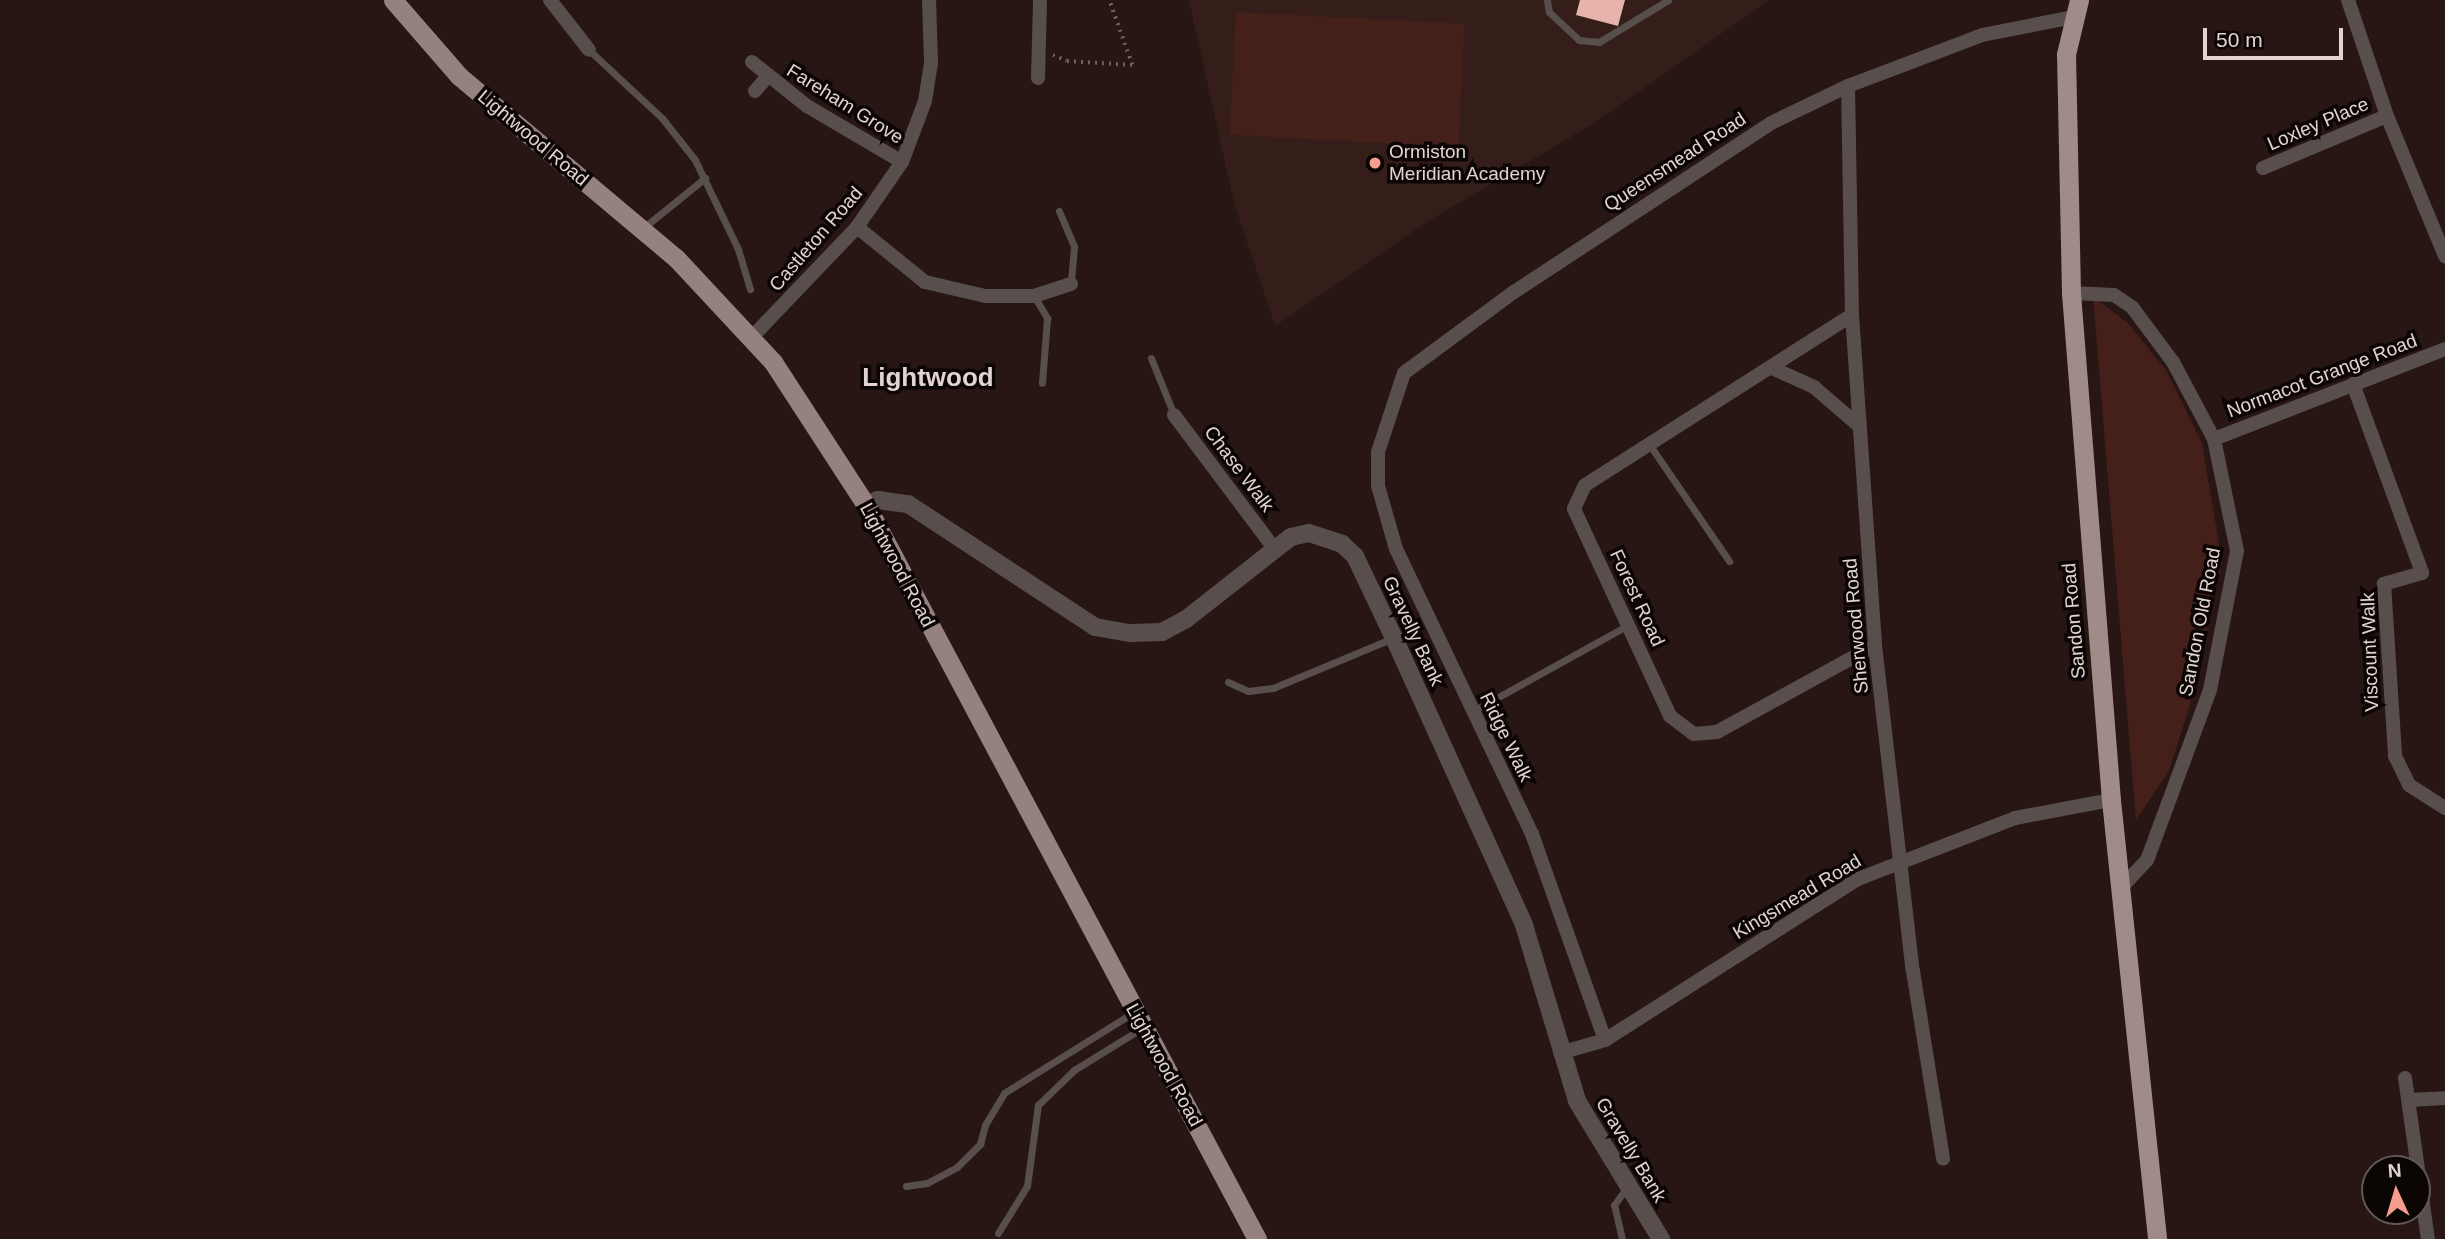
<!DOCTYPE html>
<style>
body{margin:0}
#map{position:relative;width:2445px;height:1239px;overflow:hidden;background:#271613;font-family:Helvetica,sans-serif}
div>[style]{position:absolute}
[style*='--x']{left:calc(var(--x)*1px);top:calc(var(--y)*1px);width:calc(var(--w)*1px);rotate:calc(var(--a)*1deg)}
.built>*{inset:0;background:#351e1a}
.green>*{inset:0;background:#45201a;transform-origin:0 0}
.building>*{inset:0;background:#e6b3aa}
.path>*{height:3.5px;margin-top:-1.75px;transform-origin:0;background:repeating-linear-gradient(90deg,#6f605d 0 2px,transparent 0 7px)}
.service>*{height:7px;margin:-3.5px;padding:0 3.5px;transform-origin:3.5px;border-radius:3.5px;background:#584e4c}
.minor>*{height:14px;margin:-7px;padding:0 7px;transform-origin:7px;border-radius:7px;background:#584e4c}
.tertiary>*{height:18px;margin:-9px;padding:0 9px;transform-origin:9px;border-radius:9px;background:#584e4c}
.primary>*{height:19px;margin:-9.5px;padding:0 9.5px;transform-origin:9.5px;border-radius:9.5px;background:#95817e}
.trunk>*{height:19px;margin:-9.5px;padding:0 9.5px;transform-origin:9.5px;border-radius:9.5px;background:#a18b88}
.dots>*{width:19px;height:19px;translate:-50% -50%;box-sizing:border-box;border:4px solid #0b0504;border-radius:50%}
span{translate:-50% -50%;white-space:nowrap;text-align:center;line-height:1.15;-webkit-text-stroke:7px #0b0504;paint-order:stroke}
.street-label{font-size:19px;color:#e1d4d2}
.poi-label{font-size:19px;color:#e1d4d2}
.left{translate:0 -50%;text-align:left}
.district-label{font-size:26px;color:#e1d4d2;font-weight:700}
.north{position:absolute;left:2361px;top:1155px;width:70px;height:70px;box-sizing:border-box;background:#0b0504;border:2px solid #615856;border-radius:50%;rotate:356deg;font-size:19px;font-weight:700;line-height:28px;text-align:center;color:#e1d4d2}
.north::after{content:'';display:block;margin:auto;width:24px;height:32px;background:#f59d8e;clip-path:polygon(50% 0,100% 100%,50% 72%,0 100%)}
.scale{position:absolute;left:2203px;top:28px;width:140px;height:32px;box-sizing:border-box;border:4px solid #e1d4d2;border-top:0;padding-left:9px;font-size:21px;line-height:24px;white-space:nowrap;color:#e1d4d2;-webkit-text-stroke:5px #0b0504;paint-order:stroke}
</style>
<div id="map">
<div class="built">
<i style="clip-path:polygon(1189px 0,1769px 0,1594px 123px,1430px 220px,1275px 326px,1234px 203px)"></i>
</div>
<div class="green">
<i style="left:1236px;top:12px;width:229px;height:123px;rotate:3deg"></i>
<i style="clip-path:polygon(2093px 297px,2128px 323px,2166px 370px,2202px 443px,2222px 562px,2189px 708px,2169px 771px,2136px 820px)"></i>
</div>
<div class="building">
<i style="clip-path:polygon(1580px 0,1625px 0,1618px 26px,1576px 15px)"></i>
</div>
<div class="path">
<i style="--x:1053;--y:55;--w:15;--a:23"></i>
<i style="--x:1067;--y:61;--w:65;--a:3.5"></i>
<i style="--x:1132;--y:65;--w:69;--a:-109.5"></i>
</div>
<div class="service">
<i style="--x:1547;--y:0;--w:12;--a:81"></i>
<i style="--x:1549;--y:12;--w:41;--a:43"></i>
<i style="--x:1579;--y:40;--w:20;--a:6"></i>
<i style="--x:1599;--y:42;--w:81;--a:-31.3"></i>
<i style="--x:589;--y:50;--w:100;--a:43"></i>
<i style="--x:662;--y:118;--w:53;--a:51.8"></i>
<i style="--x:695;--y:160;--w:99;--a:64.2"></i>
<i style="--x:738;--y:249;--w:42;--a:73.3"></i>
<i style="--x:1059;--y:211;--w:39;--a:67"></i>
<i style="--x:1074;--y:247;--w:37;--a:95"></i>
<i style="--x:643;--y:228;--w:80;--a:-38.9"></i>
<i style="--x:1034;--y:296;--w:26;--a:59"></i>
<i style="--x:1047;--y:318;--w:65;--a:94.4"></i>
<i style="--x:1151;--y:358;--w:61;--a:68"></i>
<i style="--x:1649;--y:444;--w:142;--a:55.6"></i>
<i style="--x:1228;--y:682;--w:22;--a:24"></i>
<i style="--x:1248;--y:691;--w:25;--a:-7"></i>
<i style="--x:1273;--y:688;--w:130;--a:-22.6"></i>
<i style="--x:1473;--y:711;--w:177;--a:-29"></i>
<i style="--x:906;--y:1186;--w:21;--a:-8"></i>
<i style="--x:927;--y:1183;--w:34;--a:-28"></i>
<i style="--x:957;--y:1167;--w:33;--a:-45"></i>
<i style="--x:980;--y:1144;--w:20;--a:-75"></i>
<i style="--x:985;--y:1125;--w:37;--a:-59"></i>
<i style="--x:1004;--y:1093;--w:153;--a:-31.9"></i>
<i style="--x:998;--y:1233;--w:55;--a:-58.3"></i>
<i style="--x:1027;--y:1186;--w:82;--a:-82.3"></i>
<i style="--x:1038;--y:1105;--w:50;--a:-44.2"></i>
<i style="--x:1074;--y:1070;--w:80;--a:-31.7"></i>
<i style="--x:1622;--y:1239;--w:35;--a:-103"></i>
<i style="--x:1614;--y:1205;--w:22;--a:-54"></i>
</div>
<div class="minor">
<i style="--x:550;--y:0;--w:63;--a:52"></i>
<i style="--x:2348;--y:0;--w:122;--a:71.4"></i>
<i style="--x:2387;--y:116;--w:152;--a:67.5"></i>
<i style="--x:752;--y:62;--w:70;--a:38.7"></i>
<i style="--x:807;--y:106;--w:110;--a:30.5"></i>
<i style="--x:1038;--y:78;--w:78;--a:-88.5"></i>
<i style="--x:1848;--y:86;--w:229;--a:89"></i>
<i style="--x:1852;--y:315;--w:331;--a:86"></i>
<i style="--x:1875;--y:645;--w:328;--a:83.4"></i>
<i style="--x:1913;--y:971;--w:190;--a:80.9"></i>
<i style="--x:755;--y:91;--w:18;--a:-49"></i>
<i style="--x:2263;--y:168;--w:134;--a:-22.8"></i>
<i style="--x:857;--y:227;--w:87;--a:39"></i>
<i style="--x:925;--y:282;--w:62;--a:13.1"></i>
<i style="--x:985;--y:296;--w:49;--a:0"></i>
<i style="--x:1034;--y:296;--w:39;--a:-18"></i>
<i style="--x:2071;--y:293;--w:43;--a:2.7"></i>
<i style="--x:2114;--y:295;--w:22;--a:34"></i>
<i style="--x:2132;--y:307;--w:69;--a:53.3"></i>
<i style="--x:2173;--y:362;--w:87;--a:62"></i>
<i style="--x:2214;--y:439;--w:114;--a:78.4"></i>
<i style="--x:2237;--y:551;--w:142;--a:101"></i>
<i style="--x:2210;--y:690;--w:181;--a:110.3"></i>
<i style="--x:2147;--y:860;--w:40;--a:133"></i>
<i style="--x:1852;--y:315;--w:317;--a:147.5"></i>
<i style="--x:1585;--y:485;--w:26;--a:115"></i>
<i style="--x:1574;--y:509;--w:228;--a:65.1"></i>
<i style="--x:1670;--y:716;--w:30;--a:37"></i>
<i style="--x:1694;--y:734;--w:23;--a:-5"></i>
<i style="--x:1717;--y:732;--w:180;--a:-28.8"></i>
<i style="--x:753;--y:336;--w:151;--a:-46.3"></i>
<i style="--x:857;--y:227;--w:79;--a:-55.3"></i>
<i style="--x:902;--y:162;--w:65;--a:-69.3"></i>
<i style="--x:925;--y:101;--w:39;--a:-81"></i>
<i style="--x:931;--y:62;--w:62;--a:-91.8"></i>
<i style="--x:1772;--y:368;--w:46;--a:24.3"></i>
<i style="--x:1814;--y:387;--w:60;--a:40.9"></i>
<i style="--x:2353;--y:384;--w:201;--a:69.9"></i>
<i style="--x:2422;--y:573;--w:40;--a:164"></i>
<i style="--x:2384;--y:584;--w:172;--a:86.3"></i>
<i style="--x:2395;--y:756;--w:32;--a:64"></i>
<i style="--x:2409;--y:785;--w:43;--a:32.6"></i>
<i style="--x:1174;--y:415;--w:165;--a:53.1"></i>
<i style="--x:2214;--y:439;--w:248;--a:-21.3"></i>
<i style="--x:1605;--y:1040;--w:219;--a:-109.5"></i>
<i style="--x:1532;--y:834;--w:316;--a:-115.5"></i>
<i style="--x:1396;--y:549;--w:66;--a:-105.9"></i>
<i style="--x:1378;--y:486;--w:34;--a:-90"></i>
<i style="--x:1378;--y:452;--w:83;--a:-71.8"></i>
<i style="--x:1404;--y:373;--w:137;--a:-36.4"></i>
<i style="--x:1514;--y:292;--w:308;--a:-33.3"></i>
<i style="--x:1771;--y:123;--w:85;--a:-25.7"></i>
<i style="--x:1848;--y:86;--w:143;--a:-20.8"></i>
<i style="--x:1982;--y:35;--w:94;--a:-11.1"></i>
<i style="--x:1560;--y:1053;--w:47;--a:-16.1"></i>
<i style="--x:1605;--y:1040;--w:300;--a:-32.5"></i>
<i style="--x:1858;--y:879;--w:168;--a:-21.2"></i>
<i style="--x:2015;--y:818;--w:98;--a:-10.6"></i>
<i style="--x:2405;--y:1078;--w:163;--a:81.9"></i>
<i style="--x:2409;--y:1100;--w:36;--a:-3"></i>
</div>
<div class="tertiary">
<i style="--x:866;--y:505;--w:13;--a:-23"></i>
<i style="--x:878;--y:500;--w:30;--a:8"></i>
<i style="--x:908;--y:504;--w:224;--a:33.3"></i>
<i style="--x:1095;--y:627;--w:36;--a:10"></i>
<i style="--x:1130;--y:633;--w:32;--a:-2"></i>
<i style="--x:1162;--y:632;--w:26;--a:-28"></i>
<i style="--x:1185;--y:620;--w:135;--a:-38.1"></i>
<i style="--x:1291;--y:537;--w:18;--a:-13"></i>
<i style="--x:1309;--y:533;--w:35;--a:18"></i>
<i style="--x:1342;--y:544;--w:18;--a:43"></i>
<i style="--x:1355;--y:556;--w:91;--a:64.6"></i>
<i style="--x:1394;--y:638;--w:315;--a:65.6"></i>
<i style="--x:1524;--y:925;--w:184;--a:73.2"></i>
<i style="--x:1577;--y:1101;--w:162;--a:58.7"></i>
</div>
<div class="primary">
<i style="--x:393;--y:0;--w:101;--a:49"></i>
<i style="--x:459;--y:76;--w:283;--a:40"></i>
<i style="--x:676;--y:258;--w:142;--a:47"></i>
<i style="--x:773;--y:362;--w:171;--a:57"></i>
<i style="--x:866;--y:505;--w:832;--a:61.96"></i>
</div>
<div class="trunk">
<i style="--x:2079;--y:0;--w:56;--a:103.5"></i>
<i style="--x:2066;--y:54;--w:239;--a:88.8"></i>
<i style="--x:2071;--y:293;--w:509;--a:85.49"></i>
<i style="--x:2111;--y:800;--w:441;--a:84"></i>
</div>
<div class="dots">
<i style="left:1375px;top:163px;background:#f59d8e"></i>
</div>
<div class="street-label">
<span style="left:845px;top:104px;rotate:32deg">Fareham Grove</span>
<span style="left:2318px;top:124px;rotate:-23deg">Loxley Place</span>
<span style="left:533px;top:138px;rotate:40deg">Lightwood Road</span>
<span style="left:1675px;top:162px;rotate:-33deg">Queensmead Road</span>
<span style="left:816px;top:239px;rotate:-49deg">Castleton Road</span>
<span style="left:2322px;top:376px;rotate:-21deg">Normacot Grange Road</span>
<span style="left:1239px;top:469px;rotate:53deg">Chase Walk</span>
<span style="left:897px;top:565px;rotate:62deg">Lightwood Road</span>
<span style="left:1637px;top:598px;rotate:65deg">Forest Road</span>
<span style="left:2074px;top:621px;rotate:-95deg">Sandon Road</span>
<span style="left:2200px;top:622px;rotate:-79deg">Sandon Old Road</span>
<span style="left:1856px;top:626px;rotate:-95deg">Sherwood Road</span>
<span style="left:1413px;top:631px;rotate:65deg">Gravelly Bank</span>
<span style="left:2370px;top:652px;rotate:-92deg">Viscount Walk</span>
<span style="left:1506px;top:737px;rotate:64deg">Ridge Walk</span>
<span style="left:1797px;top:897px;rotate:-31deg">Kingsmead Road</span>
<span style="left:1164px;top:1065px;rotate:61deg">Lightwood Road</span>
<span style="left:1631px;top:1150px;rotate:59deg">Gravelly Bank</span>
</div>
<div class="poi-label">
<span class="left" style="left:1389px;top:163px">Ormiston<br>Meridian Academy</span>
</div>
<div class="district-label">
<span style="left:928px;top:378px">Lightwood</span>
</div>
<div class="north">N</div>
<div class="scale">50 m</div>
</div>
